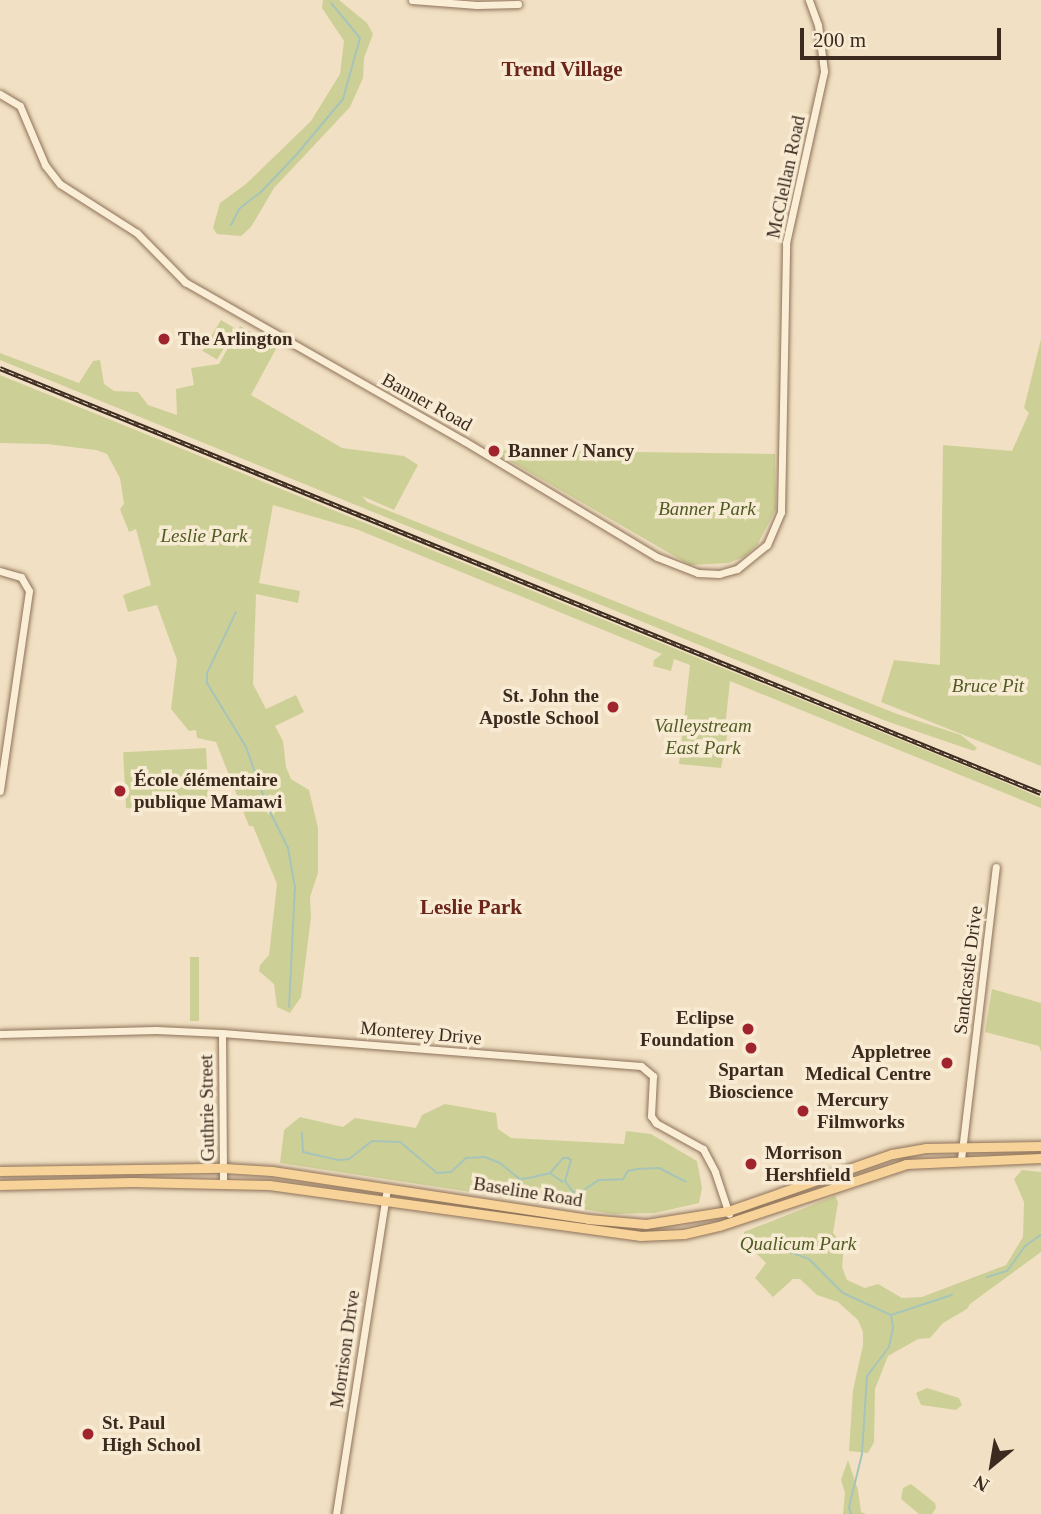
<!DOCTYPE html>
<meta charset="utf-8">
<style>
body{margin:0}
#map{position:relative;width:1041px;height:1514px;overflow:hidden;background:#f1e0c3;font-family:"Times New Roman",serif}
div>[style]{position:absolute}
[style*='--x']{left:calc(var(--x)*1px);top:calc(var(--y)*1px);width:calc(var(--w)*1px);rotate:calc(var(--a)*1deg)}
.green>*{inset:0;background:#cdd096;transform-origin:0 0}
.stream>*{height:2px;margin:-1px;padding:0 1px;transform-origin:1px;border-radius:1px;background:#a6c4b9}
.roads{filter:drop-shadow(0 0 2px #8d7158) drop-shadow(0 0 2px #8d7158)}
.tertiary>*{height:7px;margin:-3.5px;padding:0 3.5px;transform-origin:3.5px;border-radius:3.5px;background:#fbeed7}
.primary>*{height:9px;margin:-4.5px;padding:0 4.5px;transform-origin:4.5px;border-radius:4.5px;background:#f7d399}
.rail>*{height:4.5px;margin-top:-2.25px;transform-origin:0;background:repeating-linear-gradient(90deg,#f8ebd4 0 5px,#3c2a1e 0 10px);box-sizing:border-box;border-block:2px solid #3c2a1e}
.dots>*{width:19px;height:19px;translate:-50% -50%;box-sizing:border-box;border:4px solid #f8ebd4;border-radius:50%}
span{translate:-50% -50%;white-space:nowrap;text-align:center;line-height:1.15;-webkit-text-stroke:7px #f8ebd4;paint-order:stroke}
.street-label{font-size:19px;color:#3c2a1e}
.poi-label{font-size:19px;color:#3c2a1e;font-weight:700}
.left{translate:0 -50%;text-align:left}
.right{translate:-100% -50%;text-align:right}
.park-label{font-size:19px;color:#505a23;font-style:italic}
.neighbourhood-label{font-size:21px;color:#6c251a;font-weight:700}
.north{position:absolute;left:957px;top:1430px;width:70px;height:70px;-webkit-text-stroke:5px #f8ebd4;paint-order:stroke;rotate:210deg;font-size:19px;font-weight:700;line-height:28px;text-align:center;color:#3c2a1e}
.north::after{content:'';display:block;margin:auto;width:24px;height:32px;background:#3c2a1e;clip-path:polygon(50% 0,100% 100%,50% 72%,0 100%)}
.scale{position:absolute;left:800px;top:28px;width:201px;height:32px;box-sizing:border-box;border:4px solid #3c2a1e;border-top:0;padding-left:9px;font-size:21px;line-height:24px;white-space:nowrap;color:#3c2a1e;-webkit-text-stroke:5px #f8ebd4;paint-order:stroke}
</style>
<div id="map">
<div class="green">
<i style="clip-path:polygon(323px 0,339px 0,367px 23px,373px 34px,364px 58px,363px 78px,350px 107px,274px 188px,251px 227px,241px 236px,217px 234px,213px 228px,220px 203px,246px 184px,311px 121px,340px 74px,344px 41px,322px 8px)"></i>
<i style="left:221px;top:320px;width:17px;height:36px;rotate:31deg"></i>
<i style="clip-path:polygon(240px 326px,277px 347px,251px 395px,342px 448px,404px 456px,418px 465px,394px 510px,362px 496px,367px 502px,897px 714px,961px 735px,977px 748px,974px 751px,886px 721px,0 360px,0 353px,79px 383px,93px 361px,100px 360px,104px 384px,114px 391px,138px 392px,148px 405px,177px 415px,176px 389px,194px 385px,191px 368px,219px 364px)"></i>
<i style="clip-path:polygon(1041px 339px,1041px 766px,881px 702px,894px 660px,940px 665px,943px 445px,1012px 451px,1029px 413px,1024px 408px)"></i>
<i style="clip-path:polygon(0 375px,987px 775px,1041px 798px,1041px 808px,730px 681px,725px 728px,727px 736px,721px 768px,679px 764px,690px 665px,674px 659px,671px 671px,653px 666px,654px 660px,662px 654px,356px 529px,273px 505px,259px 583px,300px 591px,298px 603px,256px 594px,253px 684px,266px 709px,296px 695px,304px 712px,275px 726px,283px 741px,286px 767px,291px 779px,309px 790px,318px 828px,318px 873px,310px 897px,311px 917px,301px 997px,290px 1013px,277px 1007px,274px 984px,259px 971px,260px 965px,269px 955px,277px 884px,253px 826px,249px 826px,216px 742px,197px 738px,196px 730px,189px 731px,171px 709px,177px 660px,157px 605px,128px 612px,123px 595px,151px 585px,136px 529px,129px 532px,120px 509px,124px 504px,120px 478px,107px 454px,96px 450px,47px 444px,0 443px)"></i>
<i style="clip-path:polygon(491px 450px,775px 454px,776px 509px,757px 545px,744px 557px,728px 563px,690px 565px)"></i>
<i style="left:206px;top:748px;width:56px;height:83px;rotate:87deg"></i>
<i style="left:190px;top:957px;width:9px;height:64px"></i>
<i style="clip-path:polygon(992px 989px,1041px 1003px,1041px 1052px,1039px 1046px,985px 1032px)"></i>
<i style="clip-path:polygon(445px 1104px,496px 1113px,498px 1129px,511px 1138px,624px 1144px,626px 1131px,651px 1134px,697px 1161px,702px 1188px,699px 1203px,655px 1213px,614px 1214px,280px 1163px,284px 1130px,300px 1117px,343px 1127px,355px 1118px,416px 1128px,422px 1115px)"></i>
<i style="clip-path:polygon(1022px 1170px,1041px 1172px,1041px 1252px,970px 1304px,967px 1309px,943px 1323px,930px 1338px,918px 1339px,888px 1356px,875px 1389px,874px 1442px,868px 1453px,849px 1451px,853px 1390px,863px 1345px,863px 1332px,858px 1320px,838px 1302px,817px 1295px,800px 1279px,793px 1279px,773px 1297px,755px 1278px,766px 1263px,745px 1242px,744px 1232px,835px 1196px,838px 1202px,833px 1233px,844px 1245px,842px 1267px,847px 1280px,865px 1288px,878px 1284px,902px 1298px,922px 1297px,1006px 1265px,1023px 1237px,1024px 1202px,1014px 1179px)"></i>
<i style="clip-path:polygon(927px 1388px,959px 1398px,962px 1405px,956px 1410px,921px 1405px,916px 1393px)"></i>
<i style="clip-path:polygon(848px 1460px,858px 1490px,861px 1512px,866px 1514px,843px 1514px,845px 1493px,841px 1480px)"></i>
<i style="clip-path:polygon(911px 1484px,935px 1503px,936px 1508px,932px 1514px,919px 1514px,901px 1499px,903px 1488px)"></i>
</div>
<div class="stream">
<i style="--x:231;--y:225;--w:18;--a:-63"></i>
<i style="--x:239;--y:209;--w:28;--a:-38"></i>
<i style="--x:261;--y:192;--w:52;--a:-46.5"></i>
<i style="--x:297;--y:154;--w:72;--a:-50.1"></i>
<i style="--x:343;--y:99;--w:63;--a:-74.4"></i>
<i style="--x:360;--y:38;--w:45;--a:-129.6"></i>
<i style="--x:236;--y:612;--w:68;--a:115.4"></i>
<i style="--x:207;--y:673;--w:10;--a:90"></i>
<i style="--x:207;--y:683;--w:75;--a:58.6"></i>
<i style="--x:246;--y:747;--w:63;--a:70.4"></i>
<i style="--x:267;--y:806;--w:47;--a:63.4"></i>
<i style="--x:288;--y:848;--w:39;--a:80"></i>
<i style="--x:295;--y:886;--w:121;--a:92.8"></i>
<i style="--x:302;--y:1133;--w:19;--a:87"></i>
<i style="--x:303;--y:1152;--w:37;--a:13"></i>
<i style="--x:339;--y:1160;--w:10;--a:-6"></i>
<i style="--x:349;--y:1159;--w:29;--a:-38"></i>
<i style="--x:372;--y:1141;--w:28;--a:2"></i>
<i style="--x:400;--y:1142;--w:48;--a:40"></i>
<i style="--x:437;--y:1173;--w:14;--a:-4"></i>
<i style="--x:451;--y:1172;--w:21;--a:-43"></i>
<i style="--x:466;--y:1158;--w:19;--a:-3"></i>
<i style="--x:485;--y:1157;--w:16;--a:22"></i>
<i style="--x:500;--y:1163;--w:26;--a:39"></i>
<i style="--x:520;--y:1179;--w:9;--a:-6"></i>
<i style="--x:529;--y:1178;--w:22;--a:-13"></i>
<i style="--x:550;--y:1173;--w:20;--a:-49"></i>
<i style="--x:563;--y:1158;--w:5;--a:0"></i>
<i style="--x:568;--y:1158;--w:4;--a:34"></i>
<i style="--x:571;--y:1160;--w:22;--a:106"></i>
<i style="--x:565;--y:1181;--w:14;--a:54"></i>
<i style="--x:573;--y:1192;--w:8;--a:0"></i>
<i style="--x:581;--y:1192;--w:22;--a:-34"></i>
<i style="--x:599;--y:1180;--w:24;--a:-2"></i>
<i style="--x:623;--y:1179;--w:9;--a:-58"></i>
<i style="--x:628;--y:1171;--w:10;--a:-11"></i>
<i style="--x:638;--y:1169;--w:21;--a:-3"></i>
<i style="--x:659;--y:1168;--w:30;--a:27"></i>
<i style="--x:551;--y:1174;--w:14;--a:34"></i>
<i style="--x:769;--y:1239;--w:22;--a:34"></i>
<i style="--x:787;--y:1251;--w:23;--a:20"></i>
<i style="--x:809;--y:1259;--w:48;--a:45"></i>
<i style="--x:843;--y:1293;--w:53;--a:24.6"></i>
<i style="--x:891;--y:1315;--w:13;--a:81"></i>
<i style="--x:893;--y:1328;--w:19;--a:102"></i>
<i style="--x:889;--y:1347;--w:36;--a:127"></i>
<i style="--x:867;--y:1376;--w:78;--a:93.7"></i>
<i style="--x:862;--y:1454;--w:55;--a:103.8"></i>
<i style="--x:849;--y:1507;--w:7;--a:74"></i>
<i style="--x:987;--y:1277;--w:21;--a:-17"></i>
<i style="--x:1007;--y:1271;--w:31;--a:-54"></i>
<i style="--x:1025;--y:1246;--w:19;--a:-35"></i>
<i style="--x:891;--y:1315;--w:64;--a:-18.2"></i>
</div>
<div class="roads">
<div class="tertiary">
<i style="--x:412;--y:0;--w:65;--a:4.4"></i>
<i style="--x:477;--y:5;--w:41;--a:-1.4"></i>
<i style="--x:0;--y:94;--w:23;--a:31"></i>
<i style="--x:20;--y:106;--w:64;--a:67"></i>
<i style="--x:45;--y:165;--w:24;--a:52"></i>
<i style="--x:60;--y:184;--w:91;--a:32.5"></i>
<i style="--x:137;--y:233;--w:69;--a:45.6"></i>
<i style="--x:185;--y:282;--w:321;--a:29.7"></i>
<i style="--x:464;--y:441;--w:225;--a:31"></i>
<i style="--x:657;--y:557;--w:44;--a:21.3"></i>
<i style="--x:698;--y:573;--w:21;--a:3"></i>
<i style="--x:719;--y:574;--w:19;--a:-16"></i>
<i style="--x:737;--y:569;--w:38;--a:-39"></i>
<i style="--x:767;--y:545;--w:36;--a:-67"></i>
<i style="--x:781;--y:512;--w:269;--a:-88.9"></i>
<i style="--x:786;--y:243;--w:176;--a:-77.5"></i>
<i style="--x:824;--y:71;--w:46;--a:-97.4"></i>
<i style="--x:818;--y:25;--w:27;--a:-110"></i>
<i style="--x:0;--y:571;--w:22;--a:16"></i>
<i style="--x:21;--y:577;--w:16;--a:60"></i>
<i style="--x:29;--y:591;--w:202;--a:98.3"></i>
<i style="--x:222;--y:1033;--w:150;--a:89.6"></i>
<i style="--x:0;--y:1034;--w:156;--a:-1.5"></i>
<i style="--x:156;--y:1030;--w:66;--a:2.6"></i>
<i style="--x:222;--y:1033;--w:420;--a:4.5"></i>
<i style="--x:641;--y:1066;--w:16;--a:40"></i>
<i style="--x:653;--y:1076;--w:40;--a:92.9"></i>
<i style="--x:651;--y:1116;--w:9;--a:54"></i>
<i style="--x:656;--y:1123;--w:54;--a:29"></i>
<i style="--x:703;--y:1149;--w:26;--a:62"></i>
<i style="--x:715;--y:1172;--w:44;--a:71.6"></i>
<i style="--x:961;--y:1159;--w:294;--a:-83.2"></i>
<i style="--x:336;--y:1514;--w:329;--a:-81.1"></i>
</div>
<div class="primary">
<i style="--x:0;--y:1171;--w:224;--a:-0.8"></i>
<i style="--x:224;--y:1168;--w:48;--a:3.6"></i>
<i style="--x:272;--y:1171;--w:320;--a:8.6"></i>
<i style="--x:588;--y:1219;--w:58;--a:4.9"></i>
<i style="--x:646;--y:1224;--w:83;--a:-9"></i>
<i style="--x:728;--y:1211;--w:174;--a:-19.2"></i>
<i style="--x:892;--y:1154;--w:35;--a:-10"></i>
<i style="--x:926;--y:1148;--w:115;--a:-1"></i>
<i style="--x:0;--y:1185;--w:132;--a:-1.3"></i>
<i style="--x:132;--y:1182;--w:137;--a:1.3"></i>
<i style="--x:269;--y:1185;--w:374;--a:7.8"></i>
<i style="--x:640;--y:1236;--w:44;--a:-2.6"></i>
<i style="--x:684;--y:1234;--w:36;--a:-13"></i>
<i style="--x:719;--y:1226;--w:197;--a:-18.3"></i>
<i style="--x:906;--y:1164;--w:135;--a:-2.5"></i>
</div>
</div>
<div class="rail">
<i style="--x:0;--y:368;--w:1124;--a:22.21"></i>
</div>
<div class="dots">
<i style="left:164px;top:339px;background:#a0242d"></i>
<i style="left:494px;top:451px;background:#a0242d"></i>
<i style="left:613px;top:707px;background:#a0242d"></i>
<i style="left:120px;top:791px;background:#a0242d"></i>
<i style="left:748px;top:1029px;background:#a0242d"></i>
<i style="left:751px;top:1048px;background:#a0242d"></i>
<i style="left:947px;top:1063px;background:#a0242d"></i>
<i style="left:803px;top:1111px;background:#a0242d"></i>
<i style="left:751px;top:1164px;background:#a0242d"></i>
<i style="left:88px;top:1434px;background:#a0242d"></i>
</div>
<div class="street-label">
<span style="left:786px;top:177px;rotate:-78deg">McClellan Road</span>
<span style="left:427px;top:402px;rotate:29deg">Banner Road</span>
<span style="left:968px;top:970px;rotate:-83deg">Sandcastle Drive</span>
<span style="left:421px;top:1033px;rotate:5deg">Monterey Drive</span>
<span style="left:207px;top:1108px;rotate:-91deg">Guthrie Street</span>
<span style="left:528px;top:1192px;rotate:9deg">Baseline Road</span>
<span style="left:345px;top:1349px;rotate:-82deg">Morrison Drive</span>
</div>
<div class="poi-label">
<span class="left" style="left:178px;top:339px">The Arlington</span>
<span class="left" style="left:508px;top:451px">Banner / Nancy</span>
<span class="right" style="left:599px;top:707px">St. John the<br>Apostle School</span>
<span class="left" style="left:134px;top:791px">École élémentaire<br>publique Mamawi</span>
<span class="right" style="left:734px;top:1029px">Eclipse<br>Foundation</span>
<span class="right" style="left:931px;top:1063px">Appletree<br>Medical Centre</span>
<span style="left:751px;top:1081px">Spartan<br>Bioscience</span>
<span class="left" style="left:817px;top:1111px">Mercury<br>Filmworks</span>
<span class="left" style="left:765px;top:1164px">Morrison<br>Hershfield</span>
<span class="left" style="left:102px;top:1434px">St. Paul<br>High School</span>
</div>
<div class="park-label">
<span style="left:707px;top:509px">Banner Park</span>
<span style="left:204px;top:536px">Leslie Park</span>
<span style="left:988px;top:686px">Bruce Pit</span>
<span style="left:703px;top:737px">Valleystream<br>East Park</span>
<span style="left:798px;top:1244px">Qualicum Park</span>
</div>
<div class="neighbourhood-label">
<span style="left:562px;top:69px">Trend Village</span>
<span style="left:471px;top:907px">Leslie Park</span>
</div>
<div class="north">N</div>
<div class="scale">200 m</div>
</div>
